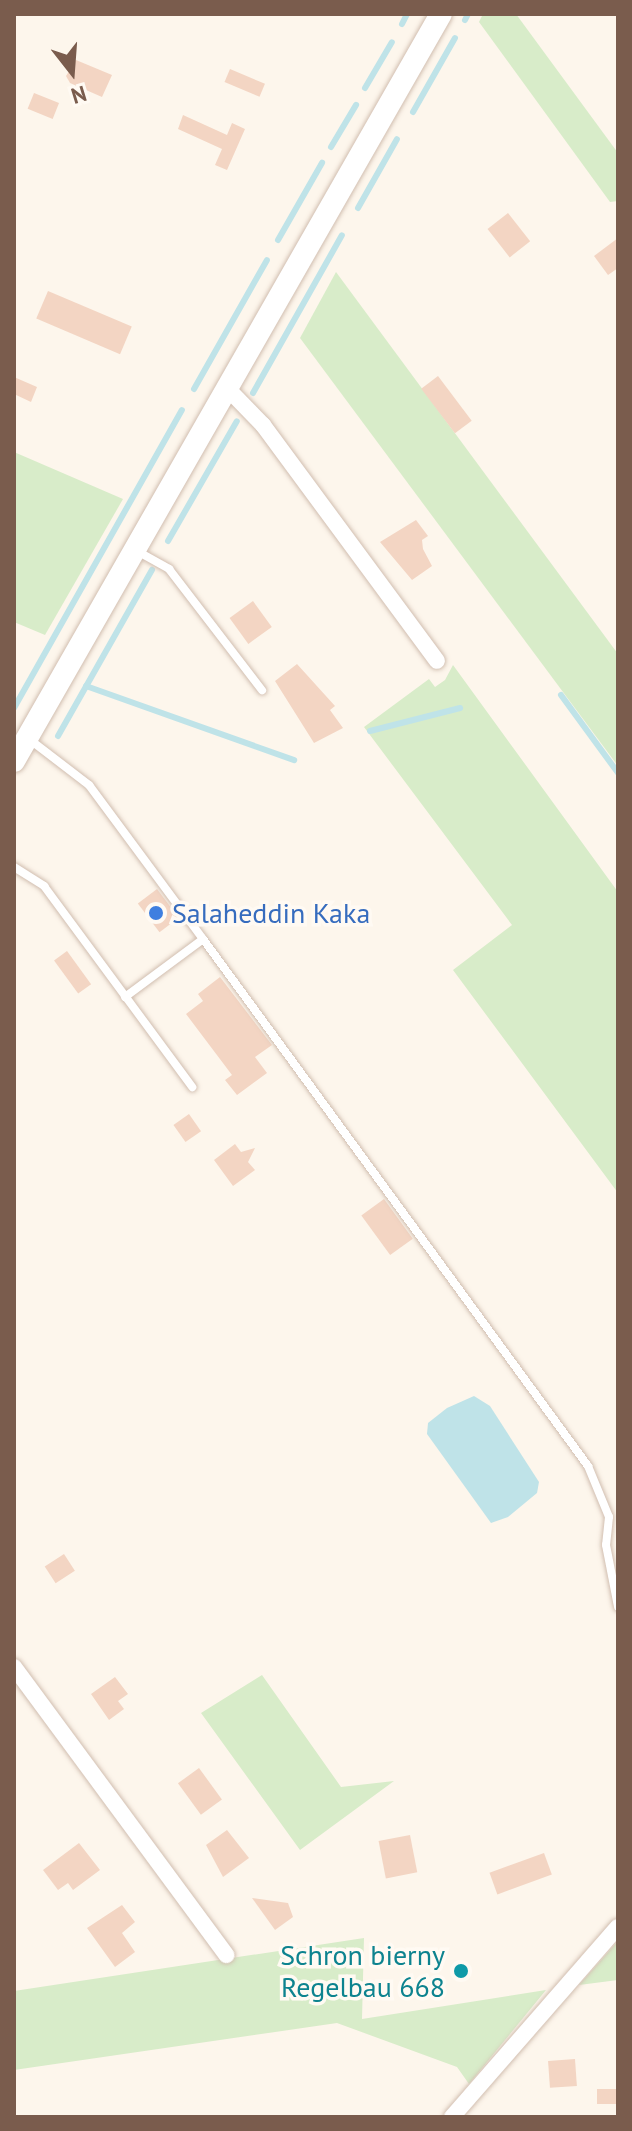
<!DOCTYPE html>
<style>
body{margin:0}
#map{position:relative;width:632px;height:2131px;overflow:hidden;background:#fdf6ec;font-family:"PT Sans",sans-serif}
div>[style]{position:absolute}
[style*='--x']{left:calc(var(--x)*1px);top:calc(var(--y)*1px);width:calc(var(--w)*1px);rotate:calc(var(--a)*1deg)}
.green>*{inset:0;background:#d8ecc9}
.water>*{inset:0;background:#bfe3e8}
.stream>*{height:6px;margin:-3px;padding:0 3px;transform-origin:3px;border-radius:3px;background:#bfe3e8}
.building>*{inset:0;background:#f3d5c3;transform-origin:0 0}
.roads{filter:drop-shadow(0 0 2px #d1beb0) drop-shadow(0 0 2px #d1beb0)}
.lane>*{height:8px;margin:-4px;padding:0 4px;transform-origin:4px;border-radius:4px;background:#fff}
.street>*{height:16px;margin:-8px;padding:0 8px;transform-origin:8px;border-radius:8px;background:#fff}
.secondary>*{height:22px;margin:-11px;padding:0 11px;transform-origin:11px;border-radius:11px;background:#fff}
.dots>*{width:22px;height:22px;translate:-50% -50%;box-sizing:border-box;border:4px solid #fffaf3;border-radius:50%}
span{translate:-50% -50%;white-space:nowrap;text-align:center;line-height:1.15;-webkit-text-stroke:7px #fffaf3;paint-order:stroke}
.shop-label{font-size:28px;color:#366cbe}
.left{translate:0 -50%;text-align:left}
.culture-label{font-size:28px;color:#0d838f}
.right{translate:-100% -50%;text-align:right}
.frame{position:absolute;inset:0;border:16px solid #7a5c4d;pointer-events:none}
.north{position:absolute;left:32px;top:32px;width:80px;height:80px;-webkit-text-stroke:6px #fffaf3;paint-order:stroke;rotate:163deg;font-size:22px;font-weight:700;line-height:32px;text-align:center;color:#7a5c4d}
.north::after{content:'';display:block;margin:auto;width:28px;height:36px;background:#7a5c4d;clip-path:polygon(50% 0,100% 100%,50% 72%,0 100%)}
</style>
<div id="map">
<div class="green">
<i style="clip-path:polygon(483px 14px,516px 14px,618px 153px,618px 201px,610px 202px,479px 22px)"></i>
<i style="clip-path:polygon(336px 272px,618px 654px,618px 766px,300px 338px)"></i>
<i style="clip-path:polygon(14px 452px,123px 499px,45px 635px,14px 622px)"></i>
<i style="clip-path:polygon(453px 665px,618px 892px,618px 1193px,453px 970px,512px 925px,364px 727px,429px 679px,435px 687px,445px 680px)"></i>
<i style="clip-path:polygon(262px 1675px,341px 1787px,394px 1781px,300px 1850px,201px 1713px)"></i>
<i style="clip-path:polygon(364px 1938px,362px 2019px,546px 1990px,469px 2084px,457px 2067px,337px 2023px,14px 2070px,14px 1991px)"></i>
<i style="clip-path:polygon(618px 1941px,618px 1980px,579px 1985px)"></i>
</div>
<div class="water">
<i style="clip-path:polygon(474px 1396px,490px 1406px,539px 1482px,537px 1493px,508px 1517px,491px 1523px,427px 1434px,428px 1423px,447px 1408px)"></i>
</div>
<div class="stream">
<i style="--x:465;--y:20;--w:7;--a:-63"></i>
<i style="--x:402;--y:24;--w:11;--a:-63"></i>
<i style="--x:365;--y:88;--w:53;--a:-59.6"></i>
<i style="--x:413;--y:112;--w:85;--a:-60.4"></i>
<i style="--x:331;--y:147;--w:49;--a:-59.2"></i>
<i style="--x:358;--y:208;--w:79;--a:-60.5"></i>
<i style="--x:278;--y:240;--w:89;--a:-60.3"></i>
<i style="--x:194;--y:389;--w:148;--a:-60.5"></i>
<i style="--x:253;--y:393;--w:181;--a:-60.6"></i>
<i style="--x:168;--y:541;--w:138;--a:-60.1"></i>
<i style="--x:86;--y:686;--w:221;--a:19.6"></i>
<i style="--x:561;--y:695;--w:97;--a:53.8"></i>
<i style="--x:14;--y:708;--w:342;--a:-60.6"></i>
<i style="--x:370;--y:731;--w:93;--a:-14.3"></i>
<i style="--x:58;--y:736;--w:191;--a:-60.5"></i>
</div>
<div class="building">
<i style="clip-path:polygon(76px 60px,112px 75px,102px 97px,70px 83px,66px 76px)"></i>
<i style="left:230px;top:69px;width:38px;height:14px;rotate:23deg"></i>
<i style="left:34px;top:93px;width:27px;height:17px;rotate:22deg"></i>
<i style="clip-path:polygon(183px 115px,227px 135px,232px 123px,245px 129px,227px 170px,215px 165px,222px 149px,178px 129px)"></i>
<i style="left:508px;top:213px;width:36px;height:26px;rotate:52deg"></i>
<i style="clip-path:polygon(618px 238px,618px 268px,608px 275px,594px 256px)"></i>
<i style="left:48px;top:291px;width:91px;height:30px;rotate:23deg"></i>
<i style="left:438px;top:376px;width:56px;height:21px;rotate:53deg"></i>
<i style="clip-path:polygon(14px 377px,37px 387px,31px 402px,14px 394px)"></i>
<i style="clip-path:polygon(416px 520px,428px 536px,422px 540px,423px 549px,432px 566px,412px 580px,380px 542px)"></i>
<i style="left:253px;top:601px;width:32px;height:29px;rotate:54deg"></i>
<i style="clip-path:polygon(297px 664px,335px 706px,330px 710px,343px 728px,314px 743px,275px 681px)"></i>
<i style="left:157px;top:889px;width:36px;height:24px;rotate:53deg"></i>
<i style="left:67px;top:951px;width:41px;height:16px;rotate:54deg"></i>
<i style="clip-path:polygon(220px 977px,272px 1045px,255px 1057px,267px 1073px,237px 1095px,225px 1080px,232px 1075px,186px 1014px,203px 1001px,198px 994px)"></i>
<i style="left:189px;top:1114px;width:21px;height:19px;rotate:55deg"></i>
<i style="clip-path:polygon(235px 1144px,241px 1152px,255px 1148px,248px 1162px,255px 1170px,233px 1186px,214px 1160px)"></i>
<i style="left:384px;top:1199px;width:49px;height:28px;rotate:54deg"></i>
<i style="left:64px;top:1554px;width:20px;height:23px;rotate:57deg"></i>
<i style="clip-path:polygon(115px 1677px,128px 1694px,118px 1701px,124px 1709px,109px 1720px,91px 1694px)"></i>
<i style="left:199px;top:1768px;width:39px;height:26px;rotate:54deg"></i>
<i style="clip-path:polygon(227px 1830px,249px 1858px,223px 1877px,206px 1845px)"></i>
<i style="left:410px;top:1835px;width:38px;height:32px;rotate:79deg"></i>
<i style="clip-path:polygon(79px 1843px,100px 1870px,73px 1890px,68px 1883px,58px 1890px,43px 1870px)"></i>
<i style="left:544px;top:1853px;width:23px;height:58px;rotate:70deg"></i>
<i style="clip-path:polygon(252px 1898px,288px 1903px,293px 1917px,275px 1930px)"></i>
<i style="clip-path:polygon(122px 1905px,135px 1922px,122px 1933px,135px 1952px,115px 1967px,87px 1928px)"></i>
<i style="left:575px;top:2059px;width:27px;height:27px;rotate:86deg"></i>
<i style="left:618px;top:2089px;width:15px;height:21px;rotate:90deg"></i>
</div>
<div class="roads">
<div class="lane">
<i style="--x:137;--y:551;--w:37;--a:29"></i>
<i style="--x:169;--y:569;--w:153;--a:52.5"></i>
<i style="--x:29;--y:739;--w:76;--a:37.5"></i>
<i style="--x:89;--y:785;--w:192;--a:53.5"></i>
<i style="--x:14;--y:867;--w:36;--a:32"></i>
<i style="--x:44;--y:886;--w:250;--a:53.6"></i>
<i style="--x:125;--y:997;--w:97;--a:-36.6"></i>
<i style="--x:203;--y:939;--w:653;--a:53.85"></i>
<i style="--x:588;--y:1466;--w:55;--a:67.6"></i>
<i style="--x:609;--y:1517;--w:28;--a:96"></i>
<i style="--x:606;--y:1545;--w:63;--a:79"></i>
</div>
<div class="street">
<i style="--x:228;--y:389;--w:50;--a:45.8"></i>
<i style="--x:263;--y:425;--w:293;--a:53.6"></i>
<i style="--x:14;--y:1667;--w:358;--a:53.6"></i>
<i style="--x:452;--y:2117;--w:252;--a:-48.9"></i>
</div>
<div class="secondary">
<i style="--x:14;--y:761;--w:860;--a:-60.25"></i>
</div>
</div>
<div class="dots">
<i style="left:156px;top:913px;background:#3f7fe0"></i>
<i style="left:461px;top:1971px;background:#0f9aa8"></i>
</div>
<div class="shop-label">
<span class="left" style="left:172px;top:913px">Salaheddin Kaka</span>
</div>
<div class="culture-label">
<span class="right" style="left:445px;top:1971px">Schron bierny<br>Regelbau 668</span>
</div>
<div class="frame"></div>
<div class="north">N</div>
</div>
